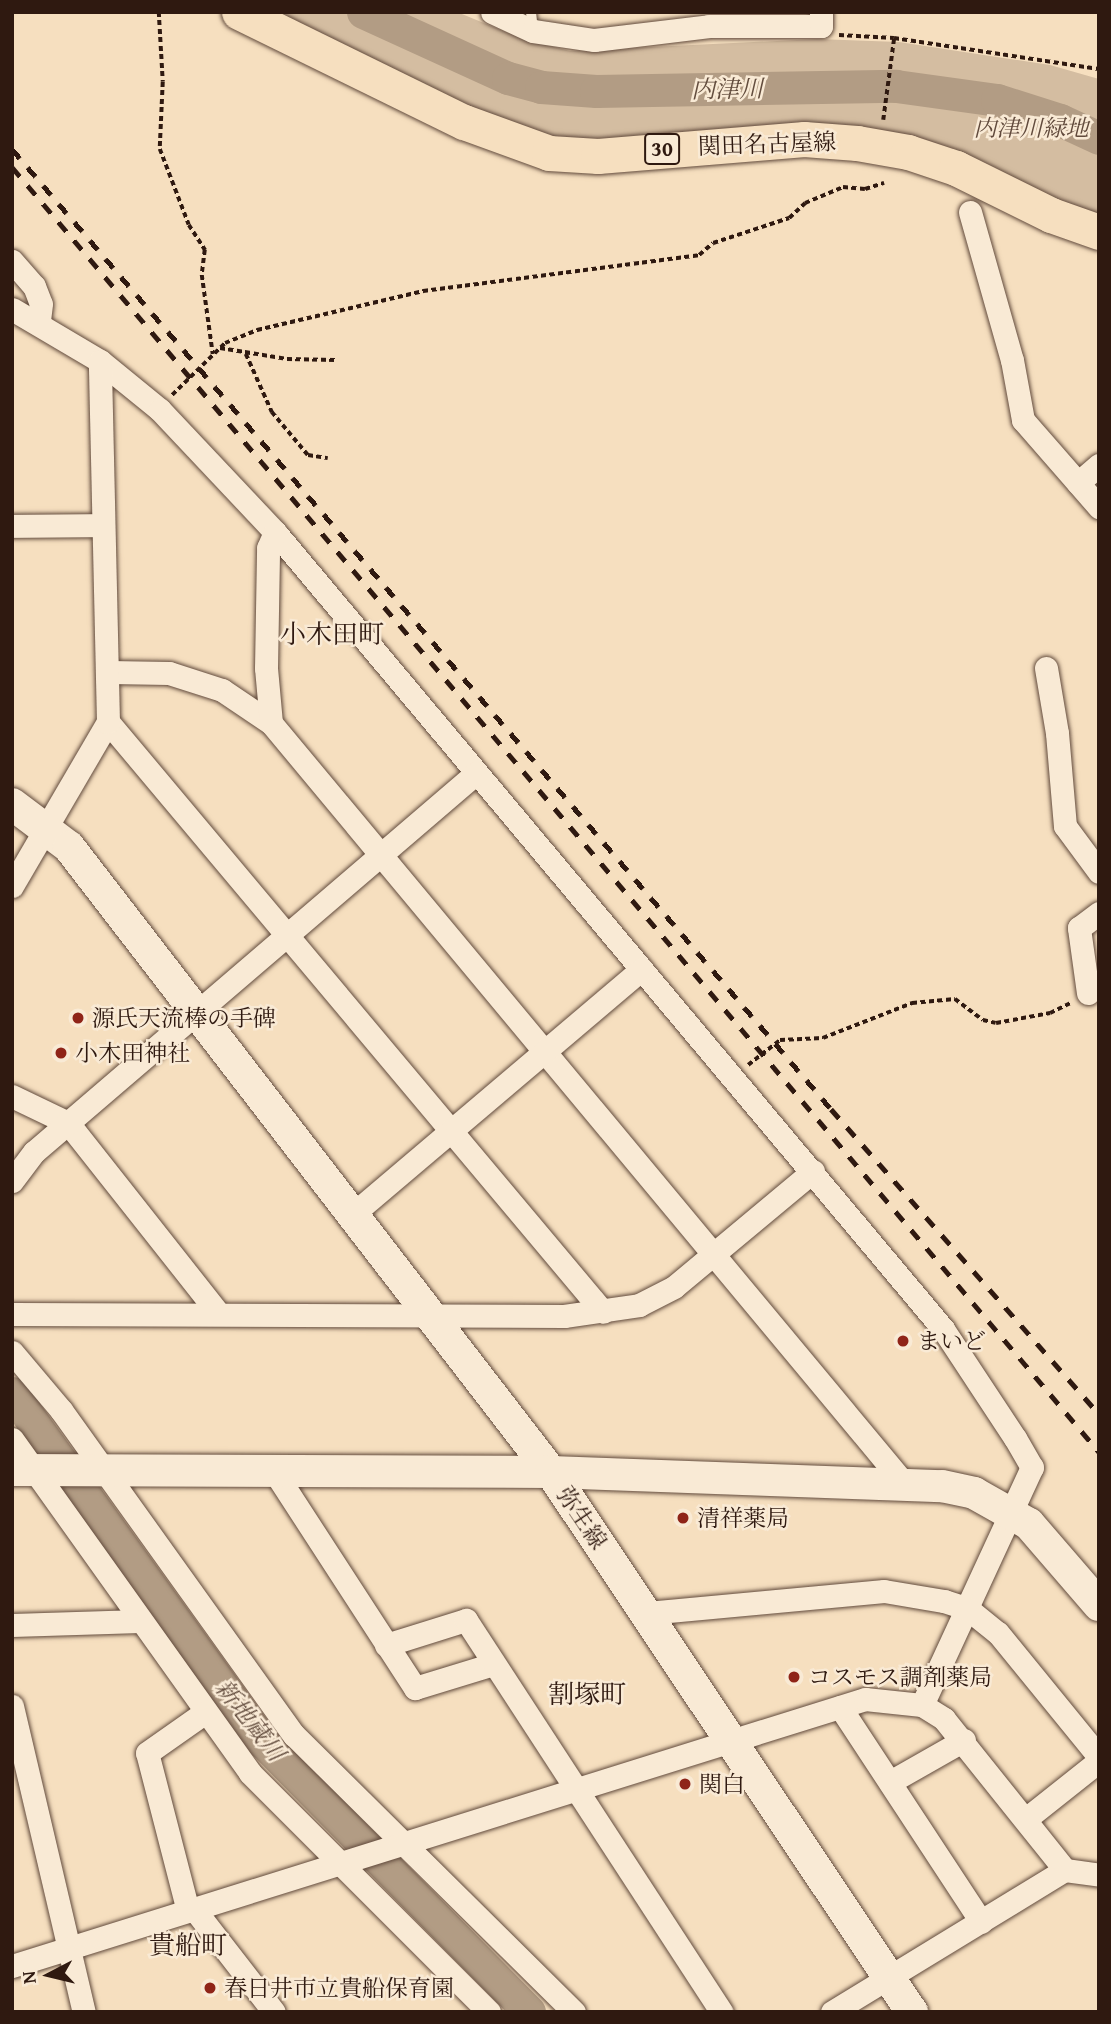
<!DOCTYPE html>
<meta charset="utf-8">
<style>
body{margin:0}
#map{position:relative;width:1111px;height:2024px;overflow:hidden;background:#f6dfbf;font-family:"Gentium Book Plus","Noto Serif JP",serif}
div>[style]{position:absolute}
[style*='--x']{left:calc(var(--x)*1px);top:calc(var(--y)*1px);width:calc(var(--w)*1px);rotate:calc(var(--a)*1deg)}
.green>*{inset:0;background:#d4bda1}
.river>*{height:33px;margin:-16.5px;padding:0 16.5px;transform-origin:16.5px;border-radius:16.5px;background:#b29c84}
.path>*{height:3.5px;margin-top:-1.75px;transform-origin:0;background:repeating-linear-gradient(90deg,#2f1910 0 5px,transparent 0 8.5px)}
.roads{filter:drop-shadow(0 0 2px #614a3c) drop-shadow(0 0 2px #614a3c)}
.lane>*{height:10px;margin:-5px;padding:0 5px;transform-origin:5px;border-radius:5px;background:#f9ead5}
.street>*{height:23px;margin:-11.5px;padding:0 11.5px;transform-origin:11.5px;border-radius:11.5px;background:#f9ead5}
.secondary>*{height:32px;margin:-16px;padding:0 16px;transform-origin:16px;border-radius:16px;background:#f9ead5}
.primary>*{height:35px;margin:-17.5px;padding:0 17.5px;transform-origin:17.5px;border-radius:17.5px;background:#f6dfbf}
.rail>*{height:5px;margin-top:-2.5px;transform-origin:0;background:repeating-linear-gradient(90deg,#2f1910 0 12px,transparent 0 24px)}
.dots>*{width:19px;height:19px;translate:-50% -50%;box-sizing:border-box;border:4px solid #f9ead5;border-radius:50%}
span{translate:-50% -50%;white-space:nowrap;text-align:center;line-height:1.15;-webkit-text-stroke:5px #f9ead5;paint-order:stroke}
.shield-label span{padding:2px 5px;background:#f9ead5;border:2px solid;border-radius:5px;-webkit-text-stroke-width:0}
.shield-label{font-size:21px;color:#2f1910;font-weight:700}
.park-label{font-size:23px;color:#614a3c;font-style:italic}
.street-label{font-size:23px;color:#2f1910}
.poi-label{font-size:23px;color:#2f1910}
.left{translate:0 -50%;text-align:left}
.water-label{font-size:24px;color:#634d3e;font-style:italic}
.quarter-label{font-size:26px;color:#2f1910}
.frame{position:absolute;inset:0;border:14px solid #2f1910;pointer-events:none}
.north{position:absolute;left:14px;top:1940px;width:70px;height:70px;-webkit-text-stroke:5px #f9ead5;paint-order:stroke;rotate:263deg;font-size:19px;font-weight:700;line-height:28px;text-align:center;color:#2f1910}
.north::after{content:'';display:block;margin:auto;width:24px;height:32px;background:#2f1910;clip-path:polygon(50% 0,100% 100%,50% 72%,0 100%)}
</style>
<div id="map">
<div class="green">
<i style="clip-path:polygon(265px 12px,457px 12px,523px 39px,570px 51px,817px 39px,899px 42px,1050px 65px,1099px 79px,1099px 229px,958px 165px,555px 141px,459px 105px)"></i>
</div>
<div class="river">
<i style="--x:363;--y:12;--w:159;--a:24.5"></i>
<i style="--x:508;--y:78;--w:34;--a:15"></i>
<i style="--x:541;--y:87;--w:55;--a:4.2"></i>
<i style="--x:596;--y:91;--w:300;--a:-1"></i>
<i style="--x:896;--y:86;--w:102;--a:7.9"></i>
<i style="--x:997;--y:100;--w:66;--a:17.6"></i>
<i style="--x:1060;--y:120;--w:43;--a:24.8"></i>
<i style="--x:12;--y:1393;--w:430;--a:54.3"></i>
<i style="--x:263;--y:1742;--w:379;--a:45.4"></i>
</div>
<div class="path">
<i style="--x:159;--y:12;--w:70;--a:86.7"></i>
<i style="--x:163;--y:82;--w:67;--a:92.6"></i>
<i style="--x:160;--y:149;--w:81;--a:69.1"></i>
<i style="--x:189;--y:225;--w:30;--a:57"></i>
<i style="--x:205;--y:250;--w:25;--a:97"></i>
<i style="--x:202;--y:275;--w:80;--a:82.1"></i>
<i style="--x:839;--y:35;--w:55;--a:3.1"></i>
<i style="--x:894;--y:38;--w:207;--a:8.6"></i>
<i style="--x:883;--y:120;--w:83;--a:-82.4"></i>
<i style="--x:220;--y:348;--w:68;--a:9.3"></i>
<i style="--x:287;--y:359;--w:48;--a:1.2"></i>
<i style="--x:246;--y:354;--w:64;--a:65.9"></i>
<i style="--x:272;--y:412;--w:56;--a:50.1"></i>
<i style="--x:308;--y:455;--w:20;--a:9"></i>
<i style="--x:172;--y:395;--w:74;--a:-44.5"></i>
<i style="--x:225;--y:343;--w:35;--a:-22"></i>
<i style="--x:257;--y:330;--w:171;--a:-13.2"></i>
<i style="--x:423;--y:291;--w:278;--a:-7.4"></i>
<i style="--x:699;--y:255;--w:18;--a:-41"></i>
<i style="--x:713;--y:243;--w:80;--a:-18.2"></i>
<i style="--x:789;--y:218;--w:22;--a:-43"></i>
<i style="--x:805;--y:203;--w:41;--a:-22.8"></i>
<i style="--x:843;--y:187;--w:22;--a:5"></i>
<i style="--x:865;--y:189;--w:20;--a:-18"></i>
<i style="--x:748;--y:1065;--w:41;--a:-38"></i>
<i style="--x:780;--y:1040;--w:43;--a:-2.7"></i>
<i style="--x:823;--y:1038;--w:96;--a:-21.5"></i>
<i style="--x:912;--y:1003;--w:43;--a:-5.3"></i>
<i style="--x:955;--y:999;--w:35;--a:37"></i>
<i style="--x:983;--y:1020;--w:13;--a:13"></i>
<i style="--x:996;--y:1023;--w:55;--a:-10.5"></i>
<i style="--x:1050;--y:1013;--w:25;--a:-26"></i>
</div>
<div class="roads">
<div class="lane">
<i style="--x:531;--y:12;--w:19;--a:84"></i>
</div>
<div class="street">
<i style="--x:492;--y:12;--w:45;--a:24.9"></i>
<i style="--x:533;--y:31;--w:62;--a:8.4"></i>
<i style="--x:594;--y:40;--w:116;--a:-6.9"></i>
<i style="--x:709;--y:26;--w:112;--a:0"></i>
<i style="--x:821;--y:26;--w:14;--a:-90"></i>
<i style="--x:970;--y:212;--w:154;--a:74.2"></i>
<i style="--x:1012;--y:360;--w:61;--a:79.6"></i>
<i style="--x:1023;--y:420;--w:116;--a:48.9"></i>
<i style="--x:12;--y:261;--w:33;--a:49"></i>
<i style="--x:34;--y:286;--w:19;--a:69"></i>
<i style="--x:41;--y:304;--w:17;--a:97"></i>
<i style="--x:12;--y:309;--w:102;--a:30.6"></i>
<i style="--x:100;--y:361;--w:77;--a:39.2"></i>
<i style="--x:160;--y:410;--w:168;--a:46.7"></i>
<i style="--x:275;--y:532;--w:1040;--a:50.03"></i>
<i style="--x:943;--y:1329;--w:131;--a:56.6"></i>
<i style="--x:1015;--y:1438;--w:34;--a:60"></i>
<i style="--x:1032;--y:1467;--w:262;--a:114.8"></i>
<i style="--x:1078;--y:483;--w:28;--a:-41"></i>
<i style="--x:12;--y:526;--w:91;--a:-0.6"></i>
<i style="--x:1046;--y:668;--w:66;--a:80.4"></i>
<i style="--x:1057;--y:733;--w:93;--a:85.1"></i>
<i style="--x:1065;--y:826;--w:57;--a:53.5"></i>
<i style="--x:109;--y:672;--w:60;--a:1"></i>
<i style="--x:169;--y:673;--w:56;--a:17.8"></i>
<i style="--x:222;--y:690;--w:59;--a:34"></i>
<i style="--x:271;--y:723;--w:988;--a:50.22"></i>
<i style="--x:108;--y:722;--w:770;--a:50"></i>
<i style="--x:271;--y:723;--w:55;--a:-95.2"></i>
<i style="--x:266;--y:668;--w:120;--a:-89"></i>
<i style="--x:268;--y:548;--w:17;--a:-66"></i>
<i style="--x:12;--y:886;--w:190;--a:-59.7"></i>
<i style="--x:108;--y:722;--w:361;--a:-91.3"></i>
<i style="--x:1088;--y:993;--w:66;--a:-97.9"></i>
<i style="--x:1079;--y:928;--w:25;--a:-37"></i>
<i style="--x:12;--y:1096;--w:62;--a:25.7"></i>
<i style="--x:68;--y:1123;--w:243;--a:51.7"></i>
<i style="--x:12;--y:1181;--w:36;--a:-53"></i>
<i style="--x:34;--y:1152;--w:582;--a:-40.61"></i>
<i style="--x:354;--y:1213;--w:377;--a:-40.3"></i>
<i style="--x:12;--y:1314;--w:552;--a:0.21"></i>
<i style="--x:564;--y:1316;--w:76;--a:-8.3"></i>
<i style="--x:639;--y:1305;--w:39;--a:-27"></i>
<i style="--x:674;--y:1287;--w:181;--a:-39.8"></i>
<i style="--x:12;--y:1352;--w:76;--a:49.8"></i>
<i style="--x:61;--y:1410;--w:400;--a:54.4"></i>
<i style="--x:294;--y:1735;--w:394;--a:44.7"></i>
<i style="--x:12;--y:1439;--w:410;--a:54.5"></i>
<i style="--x:250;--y:1773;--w:338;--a:45"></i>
<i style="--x:274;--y:1471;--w:259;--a:57"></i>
<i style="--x:415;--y:1688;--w:82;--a:-17.1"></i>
<i style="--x:647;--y:1613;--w:238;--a:-5.3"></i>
<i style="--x:884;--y:1591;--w:61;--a:9.5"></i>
<i style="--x:944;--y:1601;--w:25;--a:18"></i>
<i style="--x:968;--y:1609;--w:38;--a:39"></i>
<i style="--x:998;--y:1633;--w:160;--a:50.8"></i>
<i style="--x:12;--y:1625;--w:128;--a:-1.8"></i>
<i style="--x:386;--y:1645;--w:84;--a:-17.4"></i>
<i style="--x:466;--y:1620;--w:468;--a:56.9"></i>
<i style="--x:12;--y:1706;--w:314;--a:76.8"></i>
<i style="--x:840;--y:1707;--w:257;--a:56.7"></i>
<i style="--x:890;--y:1782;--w:85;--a:-29.6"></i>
<i style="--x:1027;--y:1818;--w:92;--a:-38.4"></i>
<i style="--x:194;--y:1909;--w:130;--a:52.2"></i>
<i style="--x:188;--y:1911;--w:163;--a:-104.5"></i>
<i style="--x:147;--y:1753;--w:70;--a:-35.1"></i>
<i style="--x:12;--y:1966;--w:894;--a:-17.38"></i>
<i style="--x:865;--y:1699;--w:57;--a:6"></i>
<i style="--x:922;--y:1705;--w:26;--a:32"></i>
<i style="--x:944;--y:1719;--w:193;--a:51.3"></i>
<i style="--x:832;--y:2012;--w:273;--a:-31.4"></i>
<i style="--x:1065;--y:1870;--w:34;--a:8"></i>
</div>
<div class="secondary">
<i style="--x:12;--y:804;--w:71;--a:37"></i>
<i style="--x:69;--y:847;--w:789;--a:52.36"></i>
<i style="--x:551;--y:1472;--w:650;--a:56.24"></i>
<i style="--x:12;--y:1470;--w:539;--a:0.21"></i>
<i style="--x:551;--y:1472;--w:391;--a:2.1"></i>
<i style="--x:942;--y:1486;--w:33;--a:12"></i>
<i style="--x:974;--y:1493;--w:63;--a:29.4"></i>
<i style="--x:1029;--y:1524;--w:107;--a:49.2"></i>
</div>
<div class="primary">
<i style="--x:239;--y:12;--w:250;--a:26.1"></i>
<i style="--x:464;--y:122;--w:90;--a:20"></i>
<i style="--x:549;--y:153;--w:49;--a:3.5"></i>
<i style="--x:598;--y:156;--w:207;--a:-4.7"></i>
<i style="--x:804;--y:139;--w:53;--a:4.3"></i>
<i style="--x:857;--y:143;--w:52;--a:10"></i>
<i style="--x:908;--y:152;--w:51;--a:18.4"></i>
<i style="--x:956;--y:168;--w:106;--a:26.3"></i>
<i style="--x:1051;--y:215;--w:51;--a:19.5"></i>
</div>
</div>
<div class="rail">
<i style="--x:12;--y:149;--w:1262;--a:49.53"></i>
<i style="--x:831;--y:1109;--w:406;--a:48.7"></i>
<i style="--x:12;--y:167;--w:1683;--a:49.77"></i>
</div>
<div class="dots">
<i style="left:78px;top:1018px;background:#8f2418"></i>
<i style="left:61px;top:1053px;background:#8f2418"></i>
<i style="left:903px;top:1341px;background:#8f2418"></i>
<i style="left:683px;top:1518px;background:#8f2418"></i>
<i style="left:794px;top:1677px;background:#8f2418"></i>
<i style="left:685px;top:1784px;background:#8f2418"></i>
<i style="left:210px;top:1988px;background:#8f2418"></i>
</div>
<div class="shield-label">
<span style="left:662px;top:149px">30</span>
</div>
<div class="park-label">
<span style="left:1031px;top:128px">内津川緑地</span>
</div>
<div class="street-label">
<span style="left:767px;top:144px;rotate:-2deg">関田名古屋線</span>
<span style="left:582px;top:1518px;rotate:56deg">弥生線</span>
</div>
<div class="poi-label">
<span class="left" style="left:92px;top:1018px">源氏天流棒の手碑</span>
<span class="left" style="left:75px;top:1053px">小木田神社</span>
<span class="left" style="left:917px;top:1341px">まいど</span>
<span class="left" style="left:697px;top:1518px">清祥薬局</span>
<span class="left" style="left:808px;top:1677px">コスモス調剤薬局</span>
<span class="left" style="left:699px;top:1784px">関白</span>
<span class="left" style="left:224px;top:1988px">春日井市立貴船保育園</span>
</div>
<div class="water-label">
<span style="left:727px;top:89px;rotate:-1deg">内津川</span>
<span style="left:250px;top:1720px;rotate:52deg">新地蔵川</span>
</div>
<div class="quarter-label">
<span style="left:332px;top:634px">小木田町</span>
<span style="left:587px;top:1694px">割塚町</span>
<span style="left:188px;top:1945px">貴船町</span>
</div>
<div class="frame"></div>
<div class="north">N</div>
</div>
